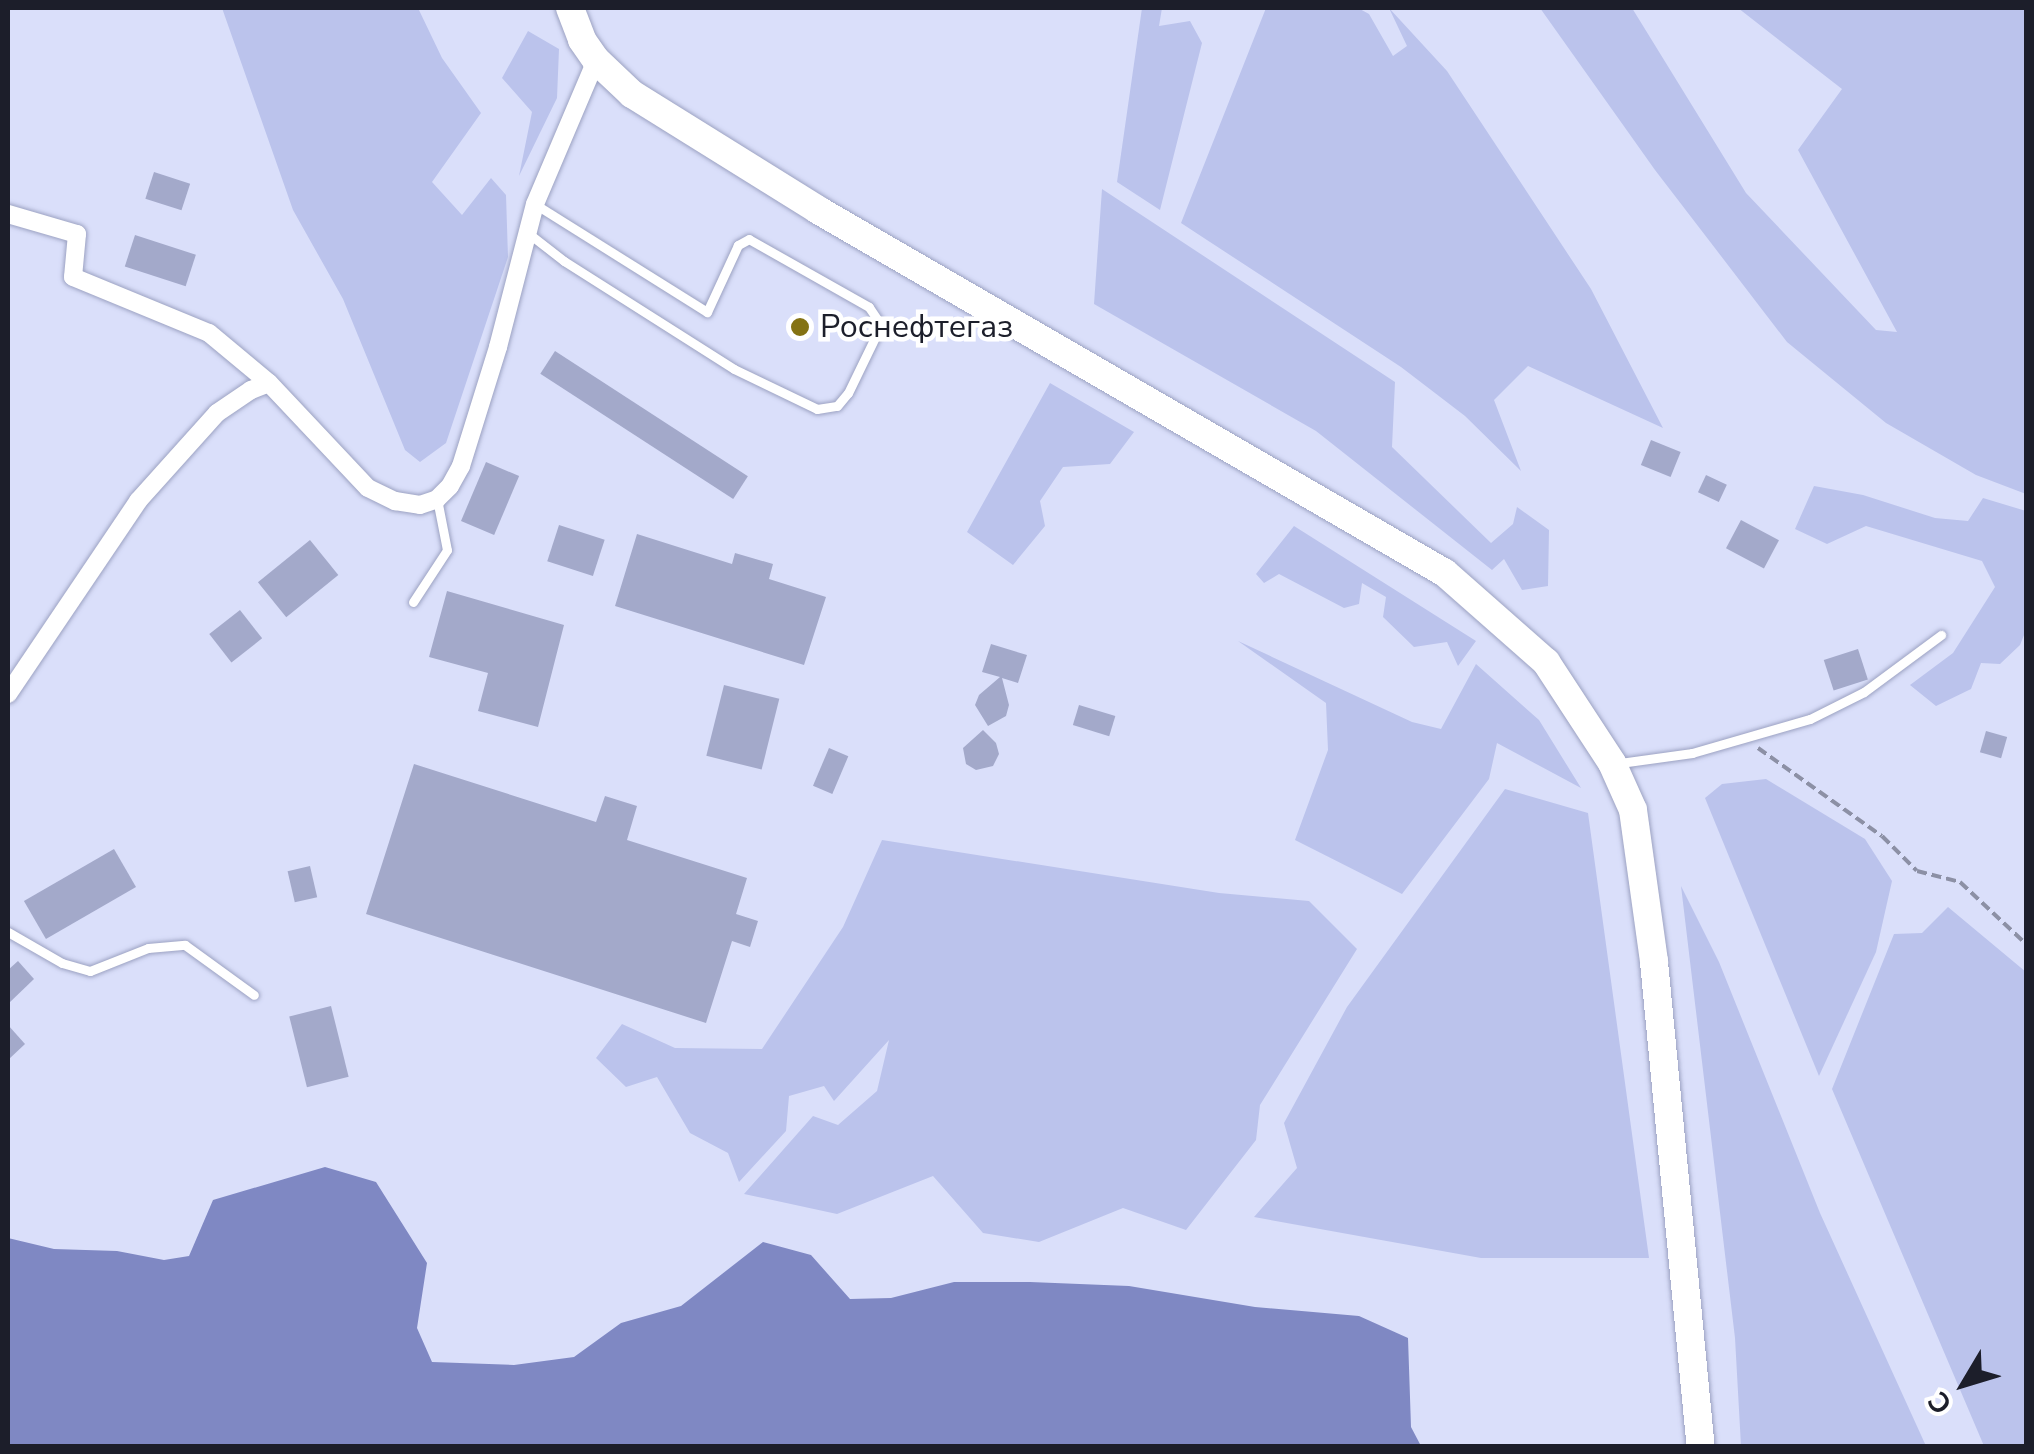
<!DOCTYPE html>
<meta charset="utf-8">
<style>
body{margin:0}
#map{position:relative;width:2034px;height:1454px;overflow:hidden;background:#dadffa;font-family:"Nunito Sans",sans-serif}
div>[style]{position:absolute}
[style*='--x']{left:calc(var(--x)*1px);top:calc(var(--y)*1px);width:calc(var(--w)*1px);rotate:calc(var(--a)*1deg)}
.green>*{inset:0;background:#bbc3ec}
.water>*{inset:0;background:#7f88c3}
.building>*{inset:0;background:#a3a9ca;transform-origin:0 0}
.path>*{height:4px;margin-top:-2px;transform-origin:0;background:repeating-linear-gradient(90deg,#8c90a5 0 10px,transparent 0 15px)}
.roads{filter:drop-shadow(0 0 2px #9ca2c2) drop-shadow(0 0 2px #9ca2c2)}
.lane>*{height:9px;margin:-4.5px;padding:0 4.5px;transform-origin:4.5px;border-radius:4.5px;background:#fff}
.street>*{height:18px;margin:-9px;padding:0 9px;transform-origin:9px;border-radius:9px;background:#fff}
.primary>*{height:28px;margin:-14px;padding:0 14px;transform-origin:14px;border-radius:14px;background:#fff}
.dots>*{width:28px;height:28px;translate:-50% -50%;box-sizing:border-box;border:5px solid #fff;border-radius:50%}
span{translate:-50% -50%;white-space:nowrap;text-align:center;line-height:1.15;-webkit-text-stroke:9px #fff;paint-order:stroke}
.poi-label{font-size:32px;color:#1c1e2a}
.left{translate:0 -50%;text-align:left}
.frame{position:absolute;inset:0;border:10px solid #1c1e2a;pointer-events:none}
.north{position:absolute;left:1914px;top:1334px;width:100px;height:100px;-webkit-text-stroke:8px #fff;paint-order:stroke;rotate:232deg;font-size:28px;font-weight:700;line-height:40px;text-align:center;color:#1c1e2a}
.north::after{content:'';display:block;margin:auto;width:35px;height:45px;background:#1c1e2a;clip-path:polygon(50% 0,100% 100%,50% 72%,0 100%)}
</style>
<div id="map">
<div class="green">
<i style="clip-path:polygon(222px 8px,418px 8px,442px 58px,481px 113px,432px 182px,462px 215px,491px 178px,506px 195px,508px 257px,446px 443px,420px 462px,405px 450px,343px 299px,293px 210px)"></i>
<i style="clip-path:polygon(1142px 8px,1162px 8px,1159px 26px,1190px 21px,1202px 43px,1160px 210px,1117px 182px)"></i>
<i style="clip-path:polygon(1266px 8px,1358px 8px,1369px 14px,1393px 56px,1407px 46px,1389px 8px,1447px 71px,1591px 289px,1663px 428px,1528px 366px,1494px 400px,1521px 471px,1465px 416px,1401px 367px,1181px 223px)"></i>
<i style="clip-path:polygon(1540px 8px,1632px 8px,1746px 193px,1876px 330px,1897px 332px,1798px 150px,1842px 89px,1738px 8px,2026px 8px,2026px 494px,1976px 475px,1886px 423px,1787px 342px,1655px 170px)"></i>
<i style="clip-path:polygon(528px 31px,559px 49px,557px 98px,519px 176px,532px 112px,502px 78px)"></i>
<i style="clip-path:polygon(1102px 189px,1395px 382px,1392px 447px,1491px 543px,1513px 524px,1517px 507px,1549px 530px,1548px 586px,1522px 590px,1504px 559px,1492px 570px,1316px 431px,1094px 304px)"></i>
<i style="clip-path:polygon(1050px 383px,1134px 432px,1110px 464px,1063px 467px,1040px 501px,1045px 526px,1013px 565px,967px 532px)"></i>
<i style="clip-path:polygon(1814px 486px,1863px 495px,1935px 518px,1968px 521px,1983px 498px,2026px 511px,2026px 630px,2020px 645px,2000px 664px,1981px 663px,1971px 689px,1936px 706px,1910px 685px,1953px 653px,1995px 587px,1982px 561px,1866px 526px,1827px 544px,1795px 529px)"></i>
<i style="clip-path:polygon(1294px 526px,1476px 641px,1458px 666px,1447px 642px,1414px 647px,1383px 617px,1386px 597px,1362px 583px,1359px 604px,1344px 608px,1279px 574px,1264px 583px,1256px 574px)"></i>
<i style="clip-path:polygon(1238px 641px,1412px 722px,1441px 729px,1476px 664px,1539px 720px,1581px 788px,1497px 743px,1489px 779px,1402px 894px,1295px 840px,1328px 750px,1326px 703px)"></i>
<i style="clip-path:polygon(1766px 779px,1865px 839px,1892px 881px,1876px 952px,1819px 1076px,1705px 798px,1722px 784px)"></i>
<i style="clip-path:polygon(1505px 789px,1588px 813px,1649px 1258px,1481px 1258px,1254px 1217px,1297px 1168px,1284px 1123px,1347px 1007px)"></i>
<i style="clip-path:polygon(882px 840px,1219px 893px,1309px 901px,1357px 949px,1260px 1105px,1256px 1140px,1186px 1230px,1123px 1208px,1039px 1242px,983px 1233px,933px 1176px,837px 1214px,744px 1194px,813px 1116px,838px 1125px,877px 1091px,889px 1040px,834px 1101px,824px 1086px,789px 1096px,786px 1131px,739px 1182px,728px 1153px,690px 1133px,657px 1077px,626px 1087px,596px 1058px,622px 1024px,675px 1048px,762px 1049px,843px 927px)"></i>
<i style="clip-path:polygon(1681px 886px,1719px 962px,1820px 1213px,1926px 1446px,1741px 1446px,1735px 1338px)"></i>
<i style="clip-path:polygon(1948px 907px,2026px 972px,2026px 1446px,1984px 1446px,1832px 1089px,1894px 934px,1922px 933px)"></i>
</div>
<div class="water">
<i style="clip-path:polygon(325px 1167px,376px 1182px,427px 1263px,417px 1328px,432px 1362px,514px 1365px,574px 1357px,621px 1323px,681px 1306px,763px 1242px,811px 1255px,850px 1299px,891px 1298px,954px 1282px,1030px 1282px,1129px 1286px,1255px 1307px,1359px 1316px,1408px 1338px,1411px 1427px,1421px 1446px,8px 1446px,8px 1238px,54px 1249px,117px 1251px,164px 1260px,189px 1256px,213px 1200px)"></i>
</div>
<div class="building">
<i style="left:154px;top:172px;width:38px;height:28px;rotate:18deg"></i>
<i style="left:135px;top:235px;width:64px;height:33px;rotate:18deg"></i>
<i style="left:555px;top:351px;width:230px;height:27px;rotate:33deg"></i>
<i style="left:1651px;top:440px;width:32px;height:27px;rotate:22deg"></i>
<i style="left:486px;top:462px;width:36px;height:64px;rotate:23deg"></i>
<i style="left:1706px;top:475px;width:23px;height:19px;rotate:25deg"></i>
<i style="left:1741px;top:520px;width:43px;height:32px;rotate:28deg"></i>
<i style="left:559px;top:525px;width:48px;height:38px;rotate:18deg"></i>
<i style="clip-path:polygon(637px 534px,732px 564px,735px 553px,773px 564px,769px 579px,826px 597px,804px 665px,615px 606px)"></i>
<i style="left:310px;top:540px;width:45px;height:67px;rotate:51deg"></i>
<i style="clip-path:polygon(447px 591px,564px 625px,538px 727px,478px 711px,488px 673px,429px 657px)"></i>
<i style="left:240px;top:610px;width:36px;height:39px;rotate:52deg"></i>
<i style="clip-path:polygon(991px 644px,1027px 655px,1018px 683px,1002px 678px,1009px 705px,1006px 716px,988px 726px,975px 705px,979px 695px,1000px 677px,982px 672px)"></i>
<i style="left:1858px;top:649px;width:32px;height:36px;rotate:72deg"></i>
<i style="left:724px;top:685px;width:57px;height:73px;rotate:14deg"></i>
<i style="left:1079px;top:705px;width:38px;height:21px;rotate:17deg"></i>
<i style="clip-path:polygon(983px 730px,996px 743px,999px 754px,993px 766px,976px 770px,966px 764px,963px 748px)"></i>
<i style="left:1986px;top:731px;width:22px;height:22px;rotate:16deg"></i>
<i style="left:829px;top:748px;width:21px;height:41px;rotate:23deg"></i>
<i style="clip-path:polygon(414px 764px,596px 822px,605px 796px,637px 806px,627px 840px,747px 878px,736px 914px,758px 921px,750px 947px,732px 941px,706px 1023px,366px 914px)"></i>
<i style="left:114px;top:849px;width:44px;height:104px;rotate:60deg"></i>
<i style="left:310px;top:866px;width:32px;height:23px;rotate:77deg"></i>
<i style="clip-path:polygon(18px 961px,34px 979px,8px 1004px,8px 970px)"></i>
<i style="left:331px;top:1006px;width:73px;height:43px;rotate:76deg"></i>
<i style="clip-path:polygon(8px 1025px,25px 1044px,8px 1060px)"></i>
</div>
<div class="path">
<i style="--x:1758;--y:748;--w:152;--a:35.4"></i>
<i style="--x:1882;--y:836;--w:49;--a:45"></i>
<i style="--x:1917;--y:871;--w:44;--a:14.3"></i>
<i style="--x:1960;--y:882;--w:91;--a:43.2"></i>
</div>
<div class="roads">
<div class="lane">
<i style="--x:528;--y:233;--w:46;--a:37.9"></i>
<i style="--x:564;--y:261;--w:201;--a:32.4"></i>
<i style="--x:734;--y:369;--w:92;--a:25.7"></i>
<i style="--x:817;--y:409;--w:20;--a:-9"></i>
<i style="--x:837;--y:406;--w:17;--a:-50"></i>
<i style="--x:848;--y:393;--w:76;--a:-64.1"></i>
<i style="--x:881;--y:325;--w:22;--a:-124"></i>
<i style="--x:869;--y:307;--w:138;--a:-150.5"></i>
<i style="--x:749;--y:239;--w:13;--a:151"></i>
<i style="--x:738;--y:245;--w:74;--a:114.8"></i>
<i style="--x:707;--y:312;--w:203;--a:-147.9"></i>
<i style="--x:413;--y:602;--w:62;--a:-56.8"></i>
<i style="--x:447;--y:550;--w:52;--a:-101.1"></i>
<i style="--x:1620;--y:763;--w:73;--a:-7.9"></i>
<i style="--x:1692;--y:753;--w:123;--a:-16.1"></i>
<i style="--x:1810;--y:719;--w:60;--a:-26.6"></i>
<i style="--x:1864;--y:692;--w:96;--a:-36.5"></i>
<i style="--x:8;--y:932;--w:62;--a:29.9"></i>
<i style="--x:62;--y:963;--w:29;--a:16"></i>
<i style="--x:90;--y:971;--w:62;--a:-21.6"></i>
<i style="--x:148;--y:948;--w:37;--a:-5"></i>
<i style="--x:185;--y:945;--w:85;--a:35.9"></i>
</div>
<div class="street">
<i style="--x:8;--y:214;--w:72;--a:16.2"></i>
<i style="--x:77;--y:234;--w:43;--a:95.3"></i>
<i style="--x:73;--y:277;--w:147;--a:22.4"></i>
<i style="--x:209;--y:333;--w:78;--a:39.8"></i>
<i style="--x:8;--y:694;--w:233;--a:-56"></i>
<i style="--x:138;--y:501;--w:118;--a:-48.1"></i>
<i style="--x:217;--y:413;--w:41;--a:-34.1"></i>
<i style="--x:251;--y:390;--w:19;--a:-21"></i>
<i style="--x:269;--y:383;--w:144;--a:46.7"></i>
<i style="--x:368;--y:488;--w:30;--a:26"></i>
<i style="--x:395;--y:501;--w:25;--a:9"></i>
<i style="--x:420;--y:505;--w:18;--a:-19"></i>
<i style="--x:437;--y:499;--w:18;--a:-45"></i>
<i style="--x:450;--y:486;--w:23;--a:-61"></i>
<i style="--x:461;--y:466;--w:125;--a:-72.7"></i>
<i style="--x:498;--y:347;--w:148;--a:-75.5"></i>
<i style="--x:535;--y:204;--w:156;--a:-67"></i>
</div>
<div class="primary">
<i style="--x:570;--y:8;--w:34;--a:69"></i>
<i style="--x:582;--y:40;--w:24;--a:55"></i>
<i style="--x:596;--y:60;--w:50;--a:43.4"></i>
<i style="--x:632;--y:94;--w:219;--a:31.9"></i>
<i style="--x:818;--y:210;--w:724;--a:30.07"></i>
<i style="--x:1445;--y:573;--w:135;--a:41.4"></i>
<i style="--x:1546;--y:662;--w:121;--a:56.8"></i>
<i style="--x:1612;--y:763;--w:51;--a:65.9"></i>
<i style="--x:1633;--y:810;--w:153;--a:82.1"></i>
<i style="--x:1654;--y:962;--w:486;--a:84.5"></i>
</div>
</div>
<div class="dots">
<i style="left:800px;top:327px;background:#847213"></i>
</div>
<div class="poi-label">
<span class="left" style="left:820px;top:327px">Роснефтегаз</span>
</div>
<div class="frame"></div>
<div class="north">С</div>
</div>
